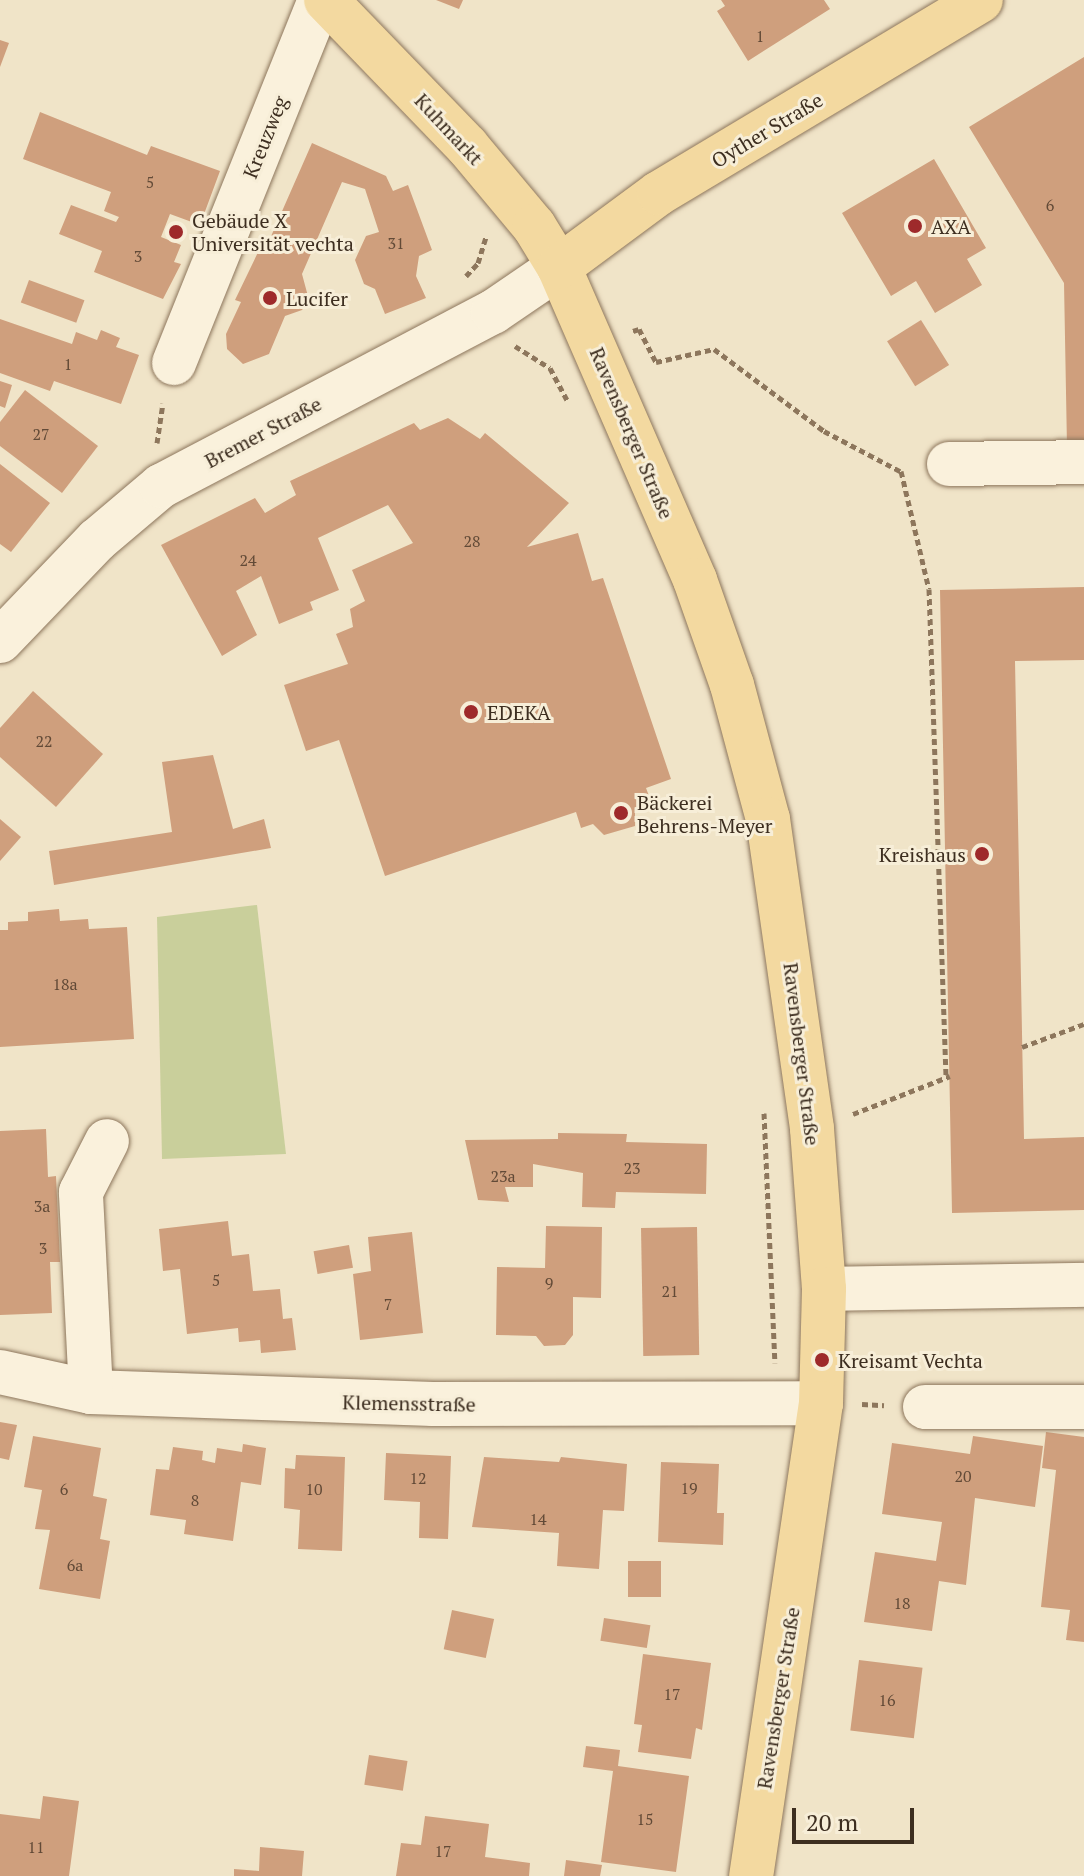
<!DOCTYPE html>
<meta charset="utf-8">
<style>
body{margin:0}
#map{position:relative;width:1084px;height:1876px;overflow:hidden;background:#f0e4c8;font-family:"PT Serif",serif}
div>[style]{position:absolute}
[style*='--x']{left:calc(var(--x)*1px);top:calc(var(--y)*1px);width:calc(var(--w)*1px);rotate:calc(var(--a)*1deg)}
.green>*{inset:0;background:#c9cf9b}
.building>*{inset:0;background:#cf9f7d;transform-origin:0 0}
.path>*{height:5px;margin-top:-2.5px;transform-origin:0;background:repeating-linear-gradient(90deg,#8d765c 0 6px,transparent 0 10px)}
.roads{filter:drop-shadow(0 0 2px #8d765c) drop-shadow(0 0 2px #8d765c)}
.minor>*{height:44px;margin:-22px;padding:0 22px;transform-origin:22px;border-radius:22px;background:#faf1dc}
.major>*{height:44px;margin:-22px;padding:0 22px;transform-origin:22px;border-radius:22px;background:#f3d9a0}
.dots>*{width:22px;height:22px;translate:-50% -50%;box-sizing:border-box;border:4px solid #f7eed8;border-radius:50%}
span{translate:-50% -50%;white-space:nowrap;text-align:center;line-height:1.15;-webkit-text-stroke:6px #f7eed8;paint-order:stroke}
.number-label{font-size:16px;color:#624a37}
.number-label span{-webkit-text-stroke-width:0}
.street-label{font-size:20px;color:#3d2e20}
.poi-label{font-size:20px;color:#3d2e20}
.left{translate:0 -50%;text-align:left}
.right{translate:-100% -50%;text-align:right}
.scale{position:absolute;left:792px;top:1808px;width:122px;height:36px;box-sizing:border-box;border:4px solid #3d2e20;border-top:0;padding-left:10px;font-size:24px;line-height:28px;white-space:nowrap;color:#3d2e20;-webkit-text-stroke:6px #f7eed8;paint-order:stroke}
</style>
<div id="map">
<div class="green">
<i style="clip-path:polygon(257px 905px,286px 1154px,162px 1159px,157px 917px)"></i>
</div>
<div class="building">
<i style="clip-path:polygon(436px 0,463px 0,459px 9px)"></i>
<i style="clip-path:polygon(721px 0,824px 0,830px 9px,748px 61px,717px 11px,725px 6px)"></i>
<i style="clip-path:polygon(0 40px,9px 43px,0 67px)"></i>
<i style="clip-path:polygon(1084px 57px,1084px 447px,1067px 447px,1064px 283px,969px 127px)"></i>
<i style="clip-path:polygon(40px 112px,147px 155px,151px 146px,220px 171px,200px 225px,170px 214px,161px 237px,181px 245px,174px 262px,181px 264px,163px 299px,94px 272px,102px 251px,59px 234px,71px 205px,116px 222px,119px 217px,104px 211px,111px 192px,23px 159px)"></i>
<i style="clip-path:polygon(312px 143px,386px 176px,393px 191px,408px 185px,432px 250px,419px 256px,416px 276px,426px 298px,385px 314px,375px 289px,364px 284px,355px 260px,366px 236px,379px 232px,365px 189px,342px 182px,302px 274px,309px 300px,302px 310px,285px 316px,269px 354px,243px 364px,227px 349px,226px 334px,241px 302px,235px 300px,261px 246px,265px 250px)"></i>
<i style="clip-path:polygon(934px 159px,986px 248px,967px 259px,982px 285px,935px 313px,916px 281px,891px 296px,842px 213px)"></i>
<i style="left:29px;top:280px;width:59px;height:24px;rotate:20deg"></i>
<i style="clip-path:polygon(0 319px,72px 344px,76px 332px,97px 340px,101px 330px,120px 338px,116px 347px,139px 355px,121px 404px,54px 381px,50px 391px,0 373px)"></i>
<i style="left:921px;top:320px;width:53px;height:40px;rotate:58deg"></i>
<i style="clip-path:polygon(0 381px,12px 385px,5px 408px,0 406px)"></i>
<i style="clip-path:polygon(25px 390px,98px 446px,62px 493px,0 446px,0 422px)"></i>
<i style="clip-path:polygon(448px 418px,480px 439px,485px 433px,569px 503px,527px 547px,578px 533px,592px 581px,603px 578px,671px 779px,646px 788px,652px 804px,635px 810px,635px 826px,604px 835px,593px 824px,581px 828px,576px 812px,385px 876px,339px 740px,306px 751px,284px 685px,348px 664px,336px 634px,353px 627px,350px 609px,365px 601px,352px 570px,413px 543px,388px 505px,318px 538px,339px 590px,310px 602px,313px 610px,279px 624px,261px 576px,236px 591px,257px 635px,222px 656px,161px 545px,255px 498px,265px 513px,296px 495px,290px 481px,414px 423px,420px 430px)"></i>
<i style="clip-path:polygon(0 464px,50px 503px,11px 552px,0 544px)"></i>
<i style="clip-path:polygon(1084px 587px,1084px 660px,1015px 661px,1024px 1139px,1084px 1137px,1084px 1210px,952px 1213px,940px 590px)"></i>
<i style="clip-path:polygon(33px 691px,103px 754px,56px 807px,0 757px,0 728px)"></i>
<i style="clip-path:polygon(213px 755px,233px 829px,264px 819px,271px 848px,54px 885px,49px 851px,172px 832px,162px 762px)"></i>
<i style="clip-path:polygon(0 819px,21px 837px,0 861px)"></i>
<i style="clip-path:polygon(59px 909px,60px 921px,88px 919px,89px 929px,127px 927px,134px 1039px,0 1047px,0 930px,8px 930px,8px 922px,28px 921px,28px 912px)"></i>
<i style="clip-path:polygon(46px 1129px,48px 1177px,56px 1176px,60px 1262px,50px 1262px,52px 1313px,0 1315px,0 1131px)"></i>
<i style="clip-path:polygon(558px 1133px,627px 1134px,626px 1142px,707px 1144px,706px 1194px,616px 1192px,615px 1208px,582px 1207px,583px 1173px,533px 1164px,533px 1187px,505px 1187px,509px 1202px,478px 1200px,465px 1140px,558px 1139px)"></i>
<i style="clip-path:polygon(228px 1221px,232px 1256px,249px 1254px,253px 1291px,280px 1289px,283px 1319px,292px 1318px,296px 1350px,261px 1353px,260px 1340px,239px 1342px,238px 1328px,187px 1334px,180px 1269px,163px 1271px,159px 1229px)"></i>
<i style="clip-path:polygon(546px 1226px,602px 1227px,601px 1298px,573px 1297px,573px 1335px,565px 1345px,544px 1346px,536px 1336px,496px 1335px,497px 1267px,545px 1268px)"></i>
<i style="left:697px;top:1227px;width:128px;height:56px;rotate:89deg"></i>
<i style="clip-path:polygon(412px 1232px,423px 1333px,360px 1340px,353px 1274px,371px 1271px,368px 1237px)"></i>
<i style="left:349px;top:1245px;width:23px;height:36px;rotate:80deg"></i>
<i style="clip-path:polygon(0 1422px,17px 1425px,9px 1460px,0 1458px)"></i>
<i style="clip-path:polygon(1046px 1432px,1084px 1437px,1084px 1642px,1066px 1640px,1070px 1610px,1041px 1607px,1056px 1470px,1042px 1468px)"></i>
<i style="clip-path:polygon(33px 1436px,101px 1448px,93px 1496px,107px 1499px,100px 1539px,110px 1541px,100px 1599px,39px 1589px,50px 1530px,35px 1529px,42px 1490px,24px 1487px)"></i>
<i style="clip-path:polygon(973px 1436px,1043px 1446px,1035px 1507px,975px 1498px,966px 1585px,939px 1581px,932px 1631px,864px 1622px,875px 1552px,936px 1561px,942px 1522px,882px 1514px,892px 1443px,970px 1454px)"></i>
<i style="clip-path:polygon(243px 1444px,266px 1448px,261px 1485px,241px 1482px,233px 1541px,184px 1534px,186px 1520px,150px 1515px,156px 1469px,169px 1470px,173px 1447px,203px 1451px,202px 1460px,215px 1463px,217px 1448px,242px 1452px)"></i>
<i style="clip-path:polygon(386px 1453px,451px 1456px,448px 1539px,419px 1538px,420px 1502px,384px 1500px)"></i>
<i style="clip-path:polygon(296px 1455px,345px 1457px,342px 1551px,298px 1549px,300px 1510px,284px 1508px,285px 1468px,295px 1469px)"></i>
<i style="clip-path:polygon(484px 1457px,559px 1462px,561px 1457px,627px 1464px,624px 1511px,603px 1510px,599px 1569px,557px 1566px,559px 1533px,472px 1527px)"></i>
<i style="clip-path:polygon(661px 1462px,719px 1464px,717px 1513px,724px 1513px,723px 1545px,658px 1542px)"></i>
<i style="left:628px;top:1561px;width:33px;height:36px"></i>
<i style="left:452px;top:1610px;width:43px;height:40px;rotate:12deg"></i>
<i style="left:604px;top:1618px;width:47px;height:23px;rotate:9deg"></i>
<i style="clip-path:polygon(643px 1654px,711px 1663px,702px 1730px,696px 1728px,691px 1759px,638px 1752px,642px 1725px,634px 1724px)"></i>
<i style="left:859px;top:1660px;width:64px;height:71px;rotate:7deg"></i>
<i style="clip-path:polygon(586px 1746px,620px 1750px,618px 1766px,689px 1776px,676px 1872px,601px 1862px,613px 1771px,583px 1767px)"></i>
<i style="left:369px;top:1755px;width:39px;height:30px;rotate:9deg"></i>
<i style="clip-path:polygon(43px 1796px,79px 1801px,69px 1876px,0 1876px,0 1814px,40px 1819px)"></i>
<i style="clip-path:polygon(425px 1816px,489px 1824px,485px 1857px,530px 1863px,529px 1876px,396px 1876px,401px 1843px,421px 1845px)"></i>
<i style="clip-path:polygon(260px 1847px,304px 1851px,302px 1876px,234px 1876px,234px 1869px,259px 1871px)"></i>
<i style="clip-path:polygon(566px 1860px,602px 1865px,600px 1876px,564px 1876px)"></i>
</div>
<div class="path">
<i style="--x:466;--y:276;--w:18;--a:-47"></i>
<i style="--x:478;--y:263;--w:28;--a:-73"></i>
<i style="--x:633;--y:331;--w:6;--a:-18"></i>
<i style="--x:639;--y:329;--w:37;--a:63"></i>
<i style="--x:656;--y:362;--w:59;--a:-12.6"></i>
<i style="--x:714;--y:349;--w:137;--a:36.7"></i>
<i style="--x:824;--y:431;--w:86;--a:27.8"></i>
<i style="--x:515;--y:346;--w:41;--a:32.2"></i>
<i style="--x:550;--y:368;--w:36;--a:62"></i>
<i style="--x:157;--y:443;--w:40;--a:-81.5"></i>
<i style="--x:901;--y:471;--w:121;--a:76.7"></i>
<i style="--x:929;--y:589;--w:489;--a:88"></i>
<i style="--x:1022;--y:1047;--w:66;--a:-20.4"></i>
<i style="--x:764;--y:1113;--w:250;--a:87.5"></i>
<i style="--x:853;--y:1114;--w:104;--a:-21.4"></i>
<i style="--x:862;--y:1404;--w:22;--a:3"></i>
</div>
<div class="roads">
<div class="minor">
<i style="--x:174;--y:363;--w:391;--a:-68.1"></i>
<i style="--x:949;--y:464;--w:135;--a:-0.8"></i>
<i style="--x:0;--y:641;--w:140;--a:-46.2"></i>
<i style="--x:97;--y:540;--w:84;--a:-40.2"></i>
<i style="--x:161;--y:486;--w:375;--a:-27.7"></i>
<i style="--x:493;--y:312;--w:80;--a:-34.3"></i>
<i style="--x:824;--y:1289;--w:260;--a:-0.9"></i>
<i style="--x:0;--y:1372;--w:93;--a:12.4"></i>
<i style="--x:91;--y:1392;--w:342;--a:2"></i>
<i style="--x:433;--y:1404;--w:388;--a:-0.1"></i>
<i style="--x:91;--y:1392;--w:200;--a:-92.9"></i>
<i style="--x:81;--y:1192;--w:57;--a:-63"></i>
<i style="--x:925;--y:1407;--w:159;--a:0"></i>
</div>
<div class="major">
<i style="--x:326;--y:0;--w:203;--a:46"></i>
<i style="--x:467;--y:146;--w:104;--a:50.1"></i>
<i style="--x:534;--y:226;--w:48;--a:58.6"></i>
<i style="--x:559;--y:267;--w:341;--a:66.5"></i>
<i style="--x:695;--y:580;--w:111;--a:70.6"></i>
<i style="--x:732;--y:685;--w:139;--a:75"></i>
<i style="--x:768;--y:819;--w:313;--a:81.9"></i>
<i style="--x:812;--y:1129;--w:160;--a:85.7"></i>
<i style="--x:824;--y:1289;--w:114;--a:91.5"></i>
<i style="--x:821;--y:1403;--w:478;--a:98.4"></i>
<i style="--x:559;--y:267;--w:124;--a:-36.5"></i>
<i style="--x:659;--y:193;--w:375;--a:-30.9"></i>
</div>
</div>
<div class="dots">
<i style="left:915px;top:226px;background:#9e2a2b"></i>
<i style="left:176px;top:232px;background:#9e2a2b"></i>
<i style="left:270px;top:298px;background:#9e2a2b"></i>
<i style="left:471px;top:712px;background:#9e2a2b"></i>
<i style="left:621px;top:813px;background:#9e2a2b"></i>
<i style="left:982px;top:854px;background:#9e2a2b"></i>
<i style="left:822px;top:1360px;background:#9e2a2b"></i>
</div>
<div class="number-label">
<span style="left:760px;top:36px">1</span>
<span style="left:150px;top:182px">5</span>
<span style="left:1050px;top:205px">6</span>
<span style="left:396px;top:243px">31</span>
<span style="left:138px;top:256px">3</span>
<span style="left:68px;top:364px">1</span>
<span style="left:41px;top:434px">27</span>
<span style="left:472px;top:541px">28</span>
<span style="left:248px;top:560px">24</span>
<span style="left:44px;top:741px">22</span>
<span style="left:65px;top:984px">18a</span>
<span style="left:632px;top:1168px">23</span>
<span style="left:503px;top:1176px">23a</span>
<span style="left:42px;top:1206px">3a</span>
<span style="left:43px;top:1248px">3</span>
<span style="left:216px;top:1280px">5</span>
<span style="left:549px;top:1283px">9</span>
<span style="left:670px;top:1291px">21</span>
<span style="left:388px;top:1304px">7</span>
<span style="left:963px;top:1476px">20</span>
<span style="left:418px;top:1478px">12</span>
<span style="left:689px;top:1488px">19</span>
<span style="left:64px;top:1489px">6</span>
<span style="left:314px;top:1489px">10</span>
<span style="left:195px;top:1500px">8</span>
<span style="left:538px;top:1519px">14</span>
<span style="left:75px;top:1565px">6a</span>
<span style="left:902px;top:1603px">18</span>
<span style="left:672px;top:1694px">17</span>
<span style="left:887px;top:1700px">16</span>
<span style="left:645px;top:1819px">15</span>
<span style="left:36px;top:1847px">11</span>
<span style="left:443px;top:1851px">17</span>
</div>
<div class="street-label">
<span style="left:449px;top:129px;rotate:47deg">Kuhmarkt</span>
<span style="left:767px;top:130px;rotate:-31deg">Oyther Straße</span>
<span style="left:265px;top:137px;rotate:-68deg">Kreuzweg</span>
<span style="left:263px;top:432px;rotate:-28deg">Bremer Straße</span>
<span style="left:632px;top:433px;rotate:67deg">Ravensberger Straße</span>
<span style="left:802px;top:1054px;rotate:83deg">Ravensberger Straße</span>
<span style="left:409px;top:1403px;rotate:1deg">Klemensstraße</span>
<span style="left:778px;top:1698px;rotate:-81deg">Ravensberger Straße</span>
</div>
<div class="poi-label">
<span class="left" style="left:192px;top:232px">Gebäude X<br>Universität vechta</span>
<span class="left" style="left:931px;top:226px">AXA</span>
<span class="left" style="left:286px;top:298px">Lucifer</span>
<span class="left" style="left:487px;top:712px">EDEKA</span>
<span class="left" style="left:637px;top:814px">Bäckerei<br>Behrens-Meyer</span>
<span class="right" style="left:966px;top:854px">Kreishaus</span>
<span class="left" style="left:838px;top:1360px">Kreisamt Vechta</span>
</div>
<div class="scale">20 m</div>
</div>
